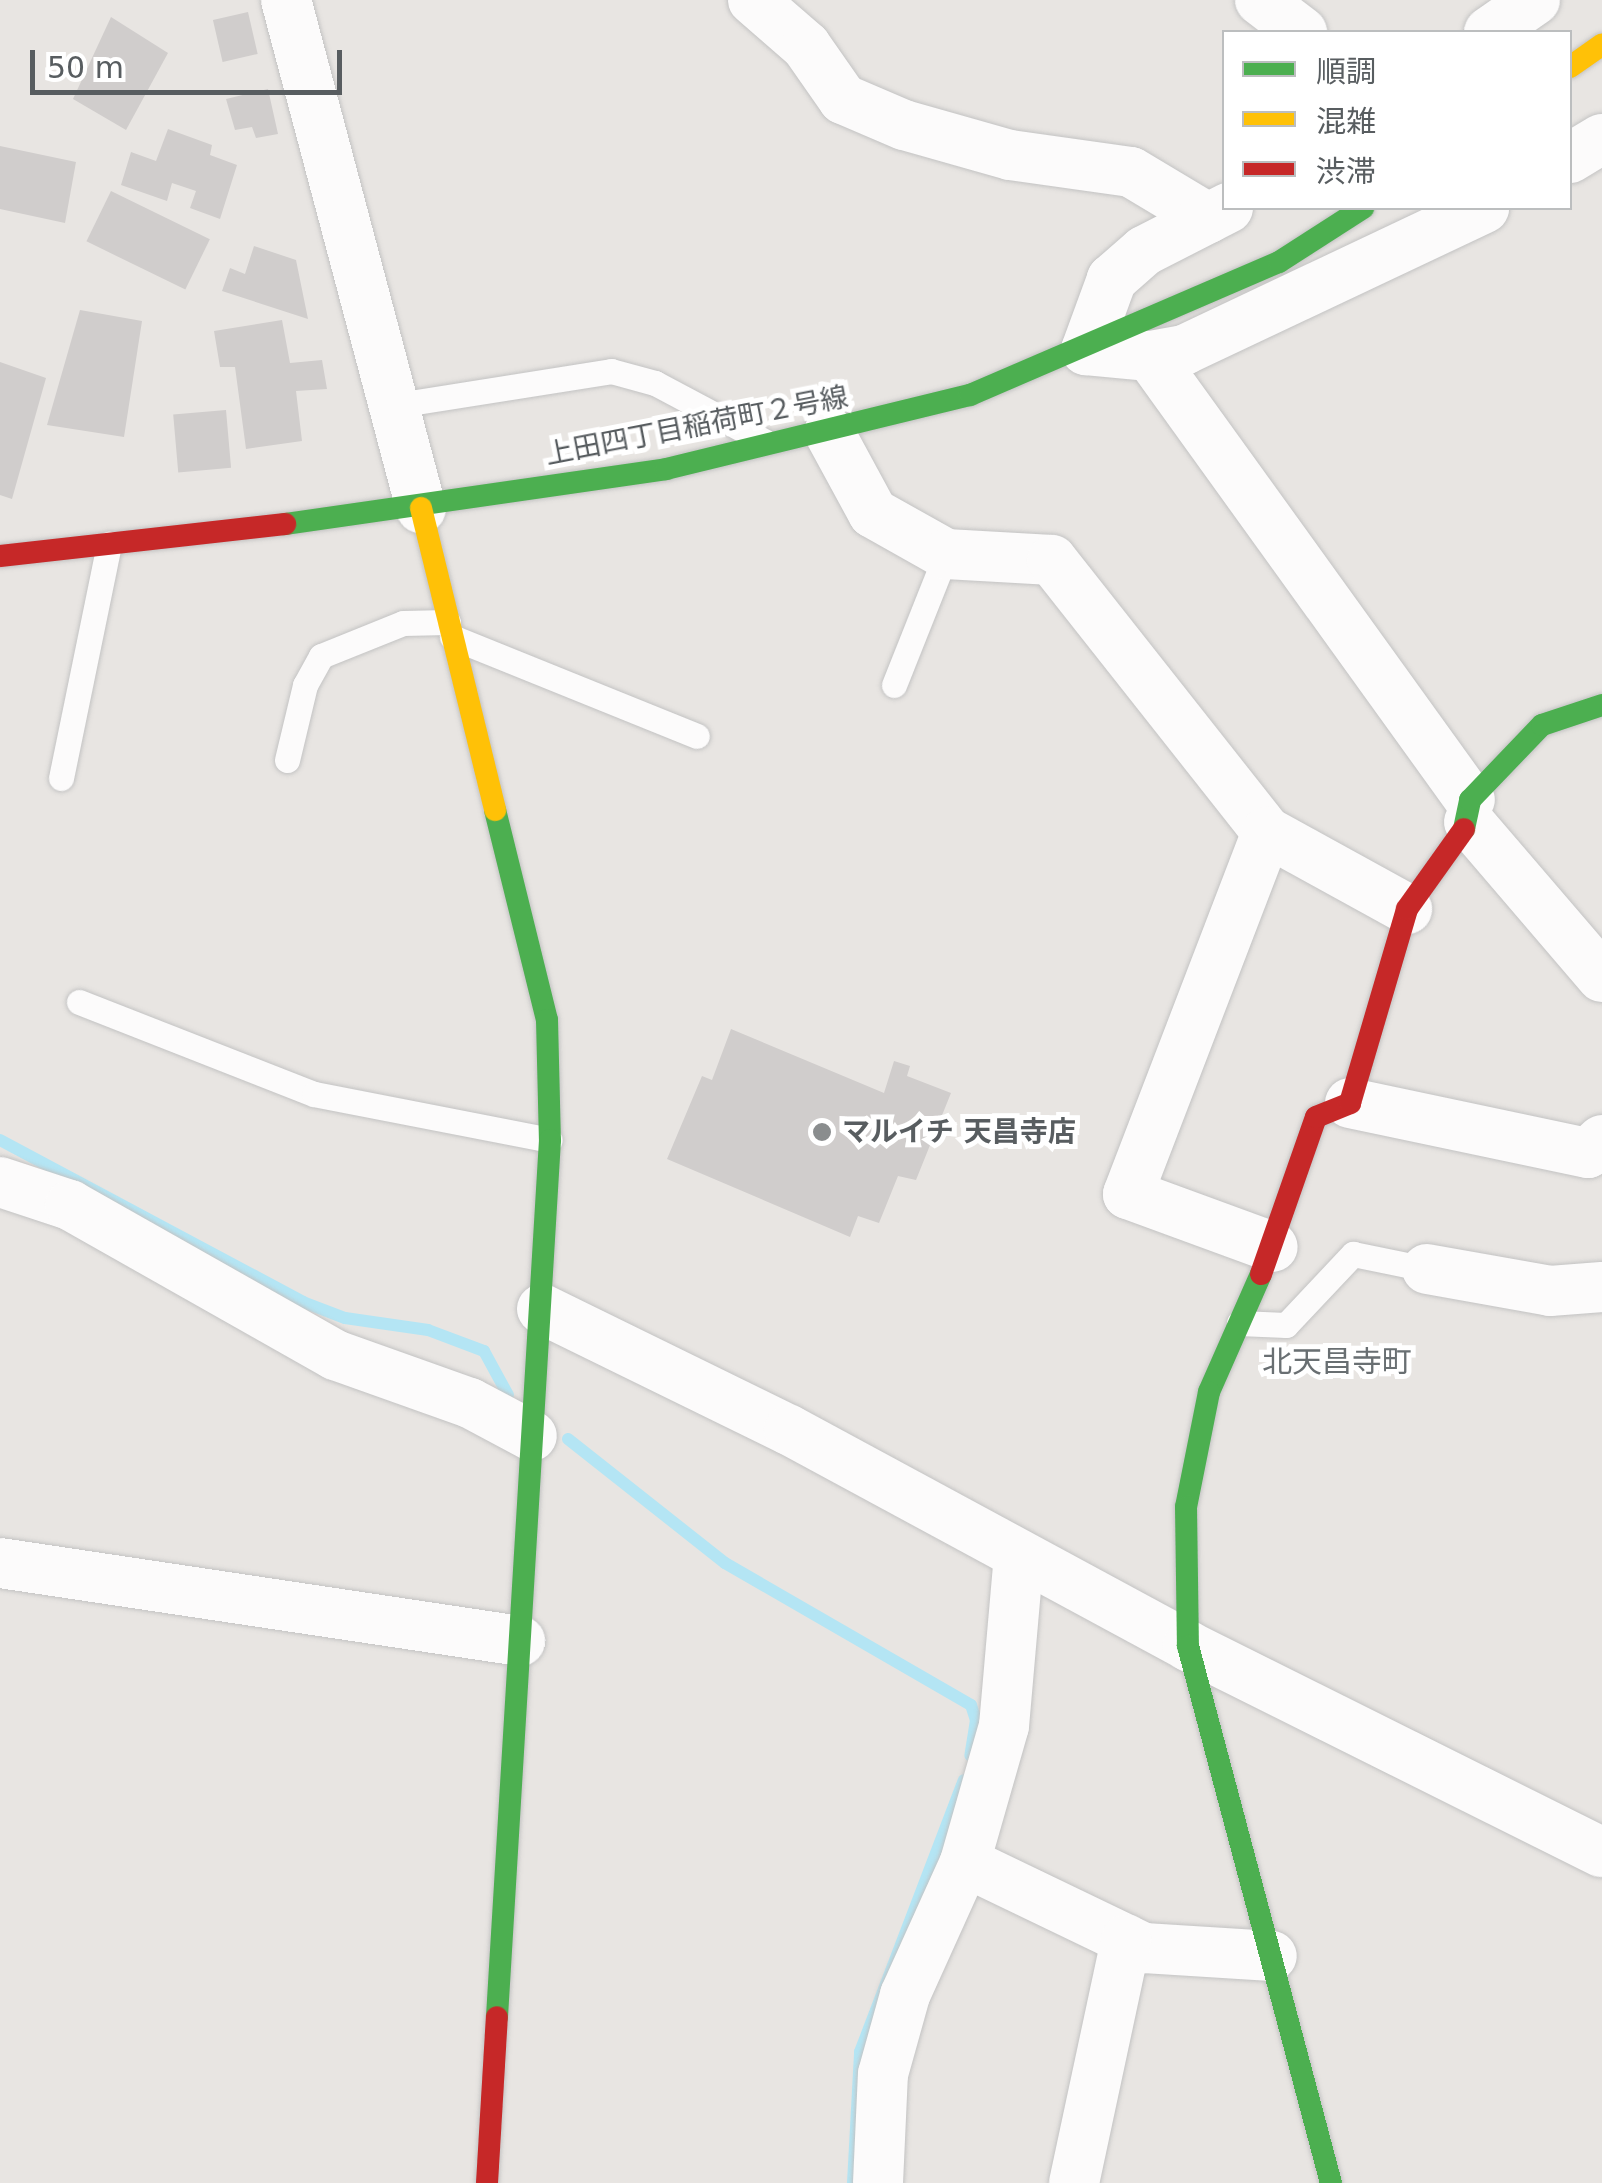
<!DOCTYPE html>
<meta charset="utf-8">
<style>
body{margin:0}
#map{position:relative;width:1602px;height:2183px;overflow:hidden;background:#e8e5e2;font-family:"DejaVu Sans","Noto Sans JP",sans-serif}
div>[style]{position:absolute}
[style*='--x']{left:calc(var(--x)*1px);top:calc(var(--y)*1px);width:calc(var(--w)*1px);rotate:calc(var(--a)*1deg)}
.stream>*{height:12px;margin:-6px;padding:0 6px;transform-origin:6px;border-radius:6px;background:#b4e5f4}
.building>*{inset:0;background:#d0cdcc;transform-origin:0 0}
.roads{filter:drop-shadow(0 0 2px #c3c3c3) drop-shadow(0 0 2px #c3c3c3)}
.lane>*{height:25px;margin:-12.5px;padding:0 12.5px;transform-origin:12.5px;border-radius:12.5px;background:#fcfbfb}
.street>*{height:50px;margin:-25px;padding:0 25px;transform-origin:25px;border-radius:25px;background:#fcfbfb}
.fast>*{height:22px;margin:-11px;padding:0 11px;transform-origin:11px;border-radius:11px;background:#4caf50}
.slow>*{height:22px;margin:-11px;padding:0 11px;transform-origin:11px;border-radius:11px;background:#ffc107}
.jam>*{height:22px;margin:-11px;padding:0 11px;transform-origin:11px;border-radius:11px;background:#c62828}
.dots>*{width:28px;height:28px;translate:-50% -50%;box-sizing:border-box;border:5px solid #fff;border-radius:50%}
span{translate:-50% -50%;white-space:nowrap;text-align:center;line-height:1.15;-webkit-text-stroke:10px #fff;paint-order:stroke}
.street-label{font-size:28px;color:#585d60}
.poi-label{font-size:28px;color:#585d60;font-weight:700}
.left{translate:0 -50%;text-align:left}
.neighbourhood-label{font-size:30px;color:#696f72}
.legend{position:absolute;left:1222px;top:30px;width:350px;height:180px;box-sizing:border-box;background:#fff;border:2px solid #bcbebf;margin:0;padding:12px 18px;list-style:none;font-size:30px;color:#585d60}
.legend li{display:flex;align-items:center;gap:20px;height:50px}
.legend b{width:50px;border:2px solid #bcbebf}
.scale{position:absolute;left:30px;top:50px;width:312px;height:45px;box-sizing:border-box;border:5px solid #585d60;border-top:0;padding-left:12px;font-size:30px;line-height:35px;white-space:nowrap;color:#585d60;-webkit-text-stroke:8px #fff;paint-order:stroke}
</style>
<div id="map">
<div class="stream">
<i style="--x:0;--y:1140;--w:344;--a:28.1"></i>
<i style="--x:303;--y:1302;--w:45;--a:20.9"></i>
<i style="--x:345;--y:1318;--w:84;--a:8.2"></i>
<i style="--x:428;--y:1330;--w:60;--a:20.6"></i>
<i style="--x:484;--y:1351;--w:50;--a:61.4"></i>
<i style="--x:568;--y:1439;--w:200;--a:38.3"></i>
<i style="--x:725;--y:1563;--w:284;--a:30"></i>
<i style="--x:971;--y:1705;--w:16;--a:72"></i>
<i style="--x:976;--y:1720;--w:36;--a:99"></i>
<i style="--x:853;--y:2183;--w:131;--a:-86.9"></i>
<i style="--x:860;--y:2052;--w:291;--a:-69.1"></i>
</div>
<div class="building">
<i style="left:248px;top:12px;width:43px;height:36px;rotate:77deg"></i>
<i style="clip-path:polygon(111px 17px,168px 53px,126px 130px,73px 99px)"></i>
<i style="clip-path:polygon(268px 89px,278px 134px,256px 138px,252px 127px,235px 130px,226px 99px)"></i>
<i style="clip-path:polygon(168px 129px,212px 145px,210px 155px,237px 165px,220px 219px,190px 208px,196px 191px,172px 183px,167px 201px,121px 185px,131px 152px,156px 161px)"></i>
<i style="clip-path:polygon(0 146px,76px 162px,65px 223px,0 209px)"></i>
<i style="left:111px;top:191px;width:110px;height:56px;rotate:26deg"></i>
<i style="clip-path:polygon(254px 246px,296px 260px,308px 319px,222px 291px,230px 268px,245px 274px)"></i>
<i style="clip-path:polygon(80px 310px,142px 321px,124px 437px,47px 425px)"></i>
<i style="clip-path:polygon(282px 320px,290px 363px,322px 360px,327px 389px,296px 391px,302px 441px,246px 449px,235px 367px,220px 367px,214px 331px)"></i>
<i style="clip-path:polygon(0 362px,46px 378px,12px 499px,0 495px)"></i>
<i style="left:226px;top:410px;width:58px;height:53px;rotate:85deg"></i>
<i style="clip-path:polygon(731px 1029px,884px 1093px,894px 1061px,910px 1066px,907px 1076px,951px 1093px,916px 1180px,898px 1176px,879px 1223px,858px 1216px,850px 1237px,667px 1159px,702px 1076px,712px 1080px)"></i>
</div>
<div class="roads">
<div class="lane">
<i style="--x:391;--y:406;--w:223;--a:-9"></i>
<i style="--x:611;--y:371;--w:46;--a:15.3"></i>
<i style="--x:655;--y:383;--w:123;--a:28"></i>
<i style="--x:452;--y:637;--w:264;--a:22"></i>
<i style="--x:894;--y:685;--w:141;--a:-68.3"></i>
<i style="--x:287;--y:760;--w:77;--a:-76.5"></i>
<i style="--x:305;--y:685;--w:33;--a:-61"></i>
<i style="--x:321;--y:656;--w:88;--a:-21.9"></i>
<i style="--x:403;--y:623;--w:45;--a:-1.3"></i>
<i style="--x:61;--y:778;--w:239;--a:-78.4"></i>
<i style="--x:79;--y:1002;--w:252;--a:21.4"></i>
<i style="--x:314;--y:1094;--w:240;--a:11"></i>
<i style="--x:1239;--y:1323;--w:47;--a:2.4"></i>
<i style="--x:1286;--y:1325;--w:98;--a:-46.7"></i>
<i style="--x:1353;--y:1254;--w:76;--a:11.5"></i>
</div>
<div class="street">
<i style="--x:286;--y:0;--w:526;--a:75.12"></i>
<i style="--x:753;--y:0;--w:70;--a:41"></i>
<i style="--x:806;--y:46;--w:65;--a:55.1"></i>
<i style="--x:843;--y:99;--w:66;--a:23.1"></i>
<i style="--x:904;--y:125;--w:110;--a:15.8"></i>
<i style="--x:1010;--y:155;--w:122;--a:8"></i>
<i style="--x:1131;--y:172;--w:90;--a:30.9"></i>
<i style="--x:1260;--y:0;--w:53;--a:37.3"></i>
<i style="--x:1489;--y:32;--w:56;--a:-34.8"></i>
<i style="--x:1570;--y:158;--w:37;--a:-31"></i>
<i style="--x:1228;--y:208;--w:94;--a:152.9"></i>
<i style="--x:1144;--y:251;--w:43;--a:138.8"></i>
<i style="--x:1112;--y:279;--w:76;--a:110.1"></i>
<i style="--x:1086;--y:350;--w:64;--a:5.4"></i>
<i style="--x:1150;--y:356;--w:35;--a:-10"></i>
<i style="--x:1184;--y:350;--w:332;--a:-25.3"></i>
<i style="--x:1150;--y:356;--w:547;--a:54.22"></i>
<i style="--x:829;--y:432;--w:92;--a:61.5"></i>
<i style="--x:873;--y:513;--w:84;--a:29.3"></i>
<i style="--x:946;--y:554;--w:106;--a:3.2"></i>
<i style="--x:1052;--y:560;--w:347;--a:51.7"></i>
<i style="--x:1267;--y:832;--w:160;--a:28.8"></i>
<i style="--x:1469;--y:822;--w:204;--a:49.4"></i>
<i style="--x:1267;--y:832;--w:388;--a:111"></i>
<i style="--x:1128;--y:1194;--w:154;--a:20.1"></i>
<i style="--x:1350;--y:1103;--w:243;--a:11.9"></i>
<i style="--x:1588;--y:1153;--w:19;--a:-43"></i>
<i style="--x:0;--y:1182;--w:74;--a:18.2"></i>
<i style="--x:70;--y:1205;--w:305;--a:29.5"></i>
<i style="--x:335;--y:1355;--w:143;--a:19.6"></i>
<i style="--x:470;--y:1403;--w:70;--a:28"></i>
<i style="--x:1427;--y:1269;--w:125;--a:10.1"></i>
<i style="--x:1550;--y:1291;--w:52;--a:-4.4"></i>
<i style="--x:542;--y:1309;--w:275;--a:26.1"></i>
<i style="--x:789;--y:1430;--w:454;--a:28.4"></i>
<i style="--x:1188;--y:1646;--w:462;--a:26.5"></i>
<i style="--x:0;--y:1563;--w:526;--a:8.53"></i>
<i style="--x:965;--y:1862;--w:199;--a:25.7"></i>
<i style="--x:1144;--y:1948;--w:128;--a:3.6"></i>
<i style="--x:878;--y:2183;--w:109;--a:-87.4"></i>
<i style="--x:883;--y:2074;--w:82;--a:-74.4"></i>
<i style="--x:905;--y:1995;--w:146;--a:-65.7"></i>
<i style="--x:965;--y:1862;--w:141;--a:-74"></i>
<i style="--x:1004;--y:1726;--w:171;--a:-85"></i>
<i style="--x:1074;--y:2183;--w:249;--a:-77.9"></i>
</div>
<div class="fast">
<i style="--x:285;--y:524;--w:385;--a:-8.2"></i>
<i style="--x:666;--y:469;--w:313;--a:-13.7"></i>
<i style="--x:970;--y:395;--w:336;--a:-23.3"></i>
<i style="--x:1279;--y:262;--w:100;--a:-32.7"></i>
<i style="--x:495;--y:810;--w:216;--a:76.1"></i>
<i style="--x:547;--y:1020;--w:120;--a:88.6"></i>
<i style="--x:550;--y:1140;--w:879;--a:93.46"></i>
<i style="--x:1464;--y:829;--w:30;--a:-78"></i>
<i style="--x:1470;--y:800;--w:104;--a:-46.2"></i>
<i style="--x:1542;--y:725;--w:63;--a:-18.4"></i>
<i style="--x:1261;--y:1274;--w:129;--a:113.8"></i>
<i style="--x:1209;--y:1392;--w:117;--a:101.3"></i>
<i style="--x:1186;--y:1507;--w:139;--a:89.2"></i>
<i style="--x:1188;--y:1646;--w:556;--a:75.09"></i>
</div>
<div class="slow">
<i style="--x:1570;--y:67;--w:39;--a:-35"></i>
<i style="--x:421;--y:508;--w:311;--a:76.2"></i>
</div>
<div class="jam">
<i style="--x:0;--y:556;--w:287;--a:-6.4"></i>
<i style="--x:1261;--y:1274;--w:166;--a:-70.7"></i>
<i style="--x:1316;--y:1117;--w:37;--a:-22"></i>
<i style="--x:1350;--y:1103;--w:202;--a:-73.6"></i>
<i style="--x:1407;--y:909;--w:98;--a:-54.5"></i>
<i style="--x:487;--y:2183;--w:166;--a:-86.6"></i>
</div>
</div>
<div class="dots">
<i style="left:822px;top:1132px;background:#8a8d8e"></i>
</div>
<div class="street-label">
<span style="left:697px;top:426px;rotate:-11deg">上田四丁目稲荷町２号線</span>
</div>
<div class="poi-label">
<span class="left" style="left:842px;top:1132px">マルイチ 天昌寺店</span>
</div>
<div class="neighbourhood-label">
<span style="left:1337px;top:1362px">北天昌寺町</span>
</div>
<ul class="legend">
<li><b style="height:12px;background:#4caf50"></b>順調</li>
<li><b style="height:12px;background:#ffc107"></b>混雑</li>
<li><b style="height:12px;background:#c62828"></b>渋滞</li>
</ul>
<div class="scale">50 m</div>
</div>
